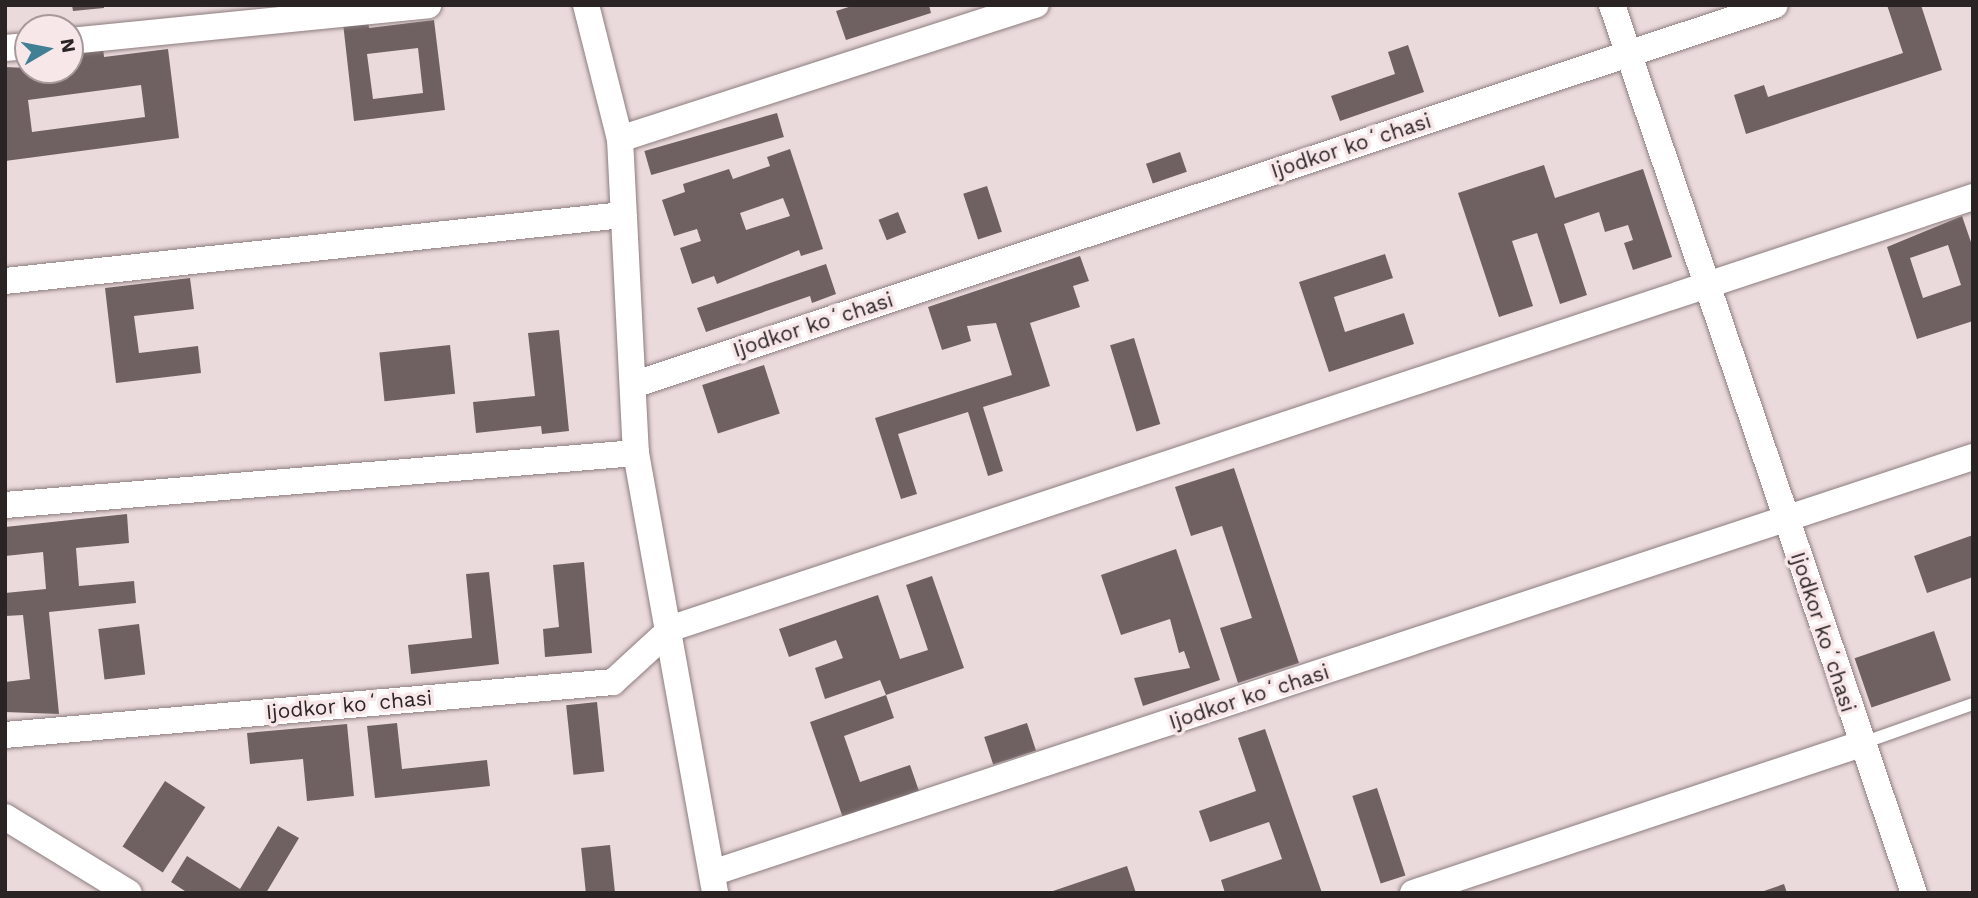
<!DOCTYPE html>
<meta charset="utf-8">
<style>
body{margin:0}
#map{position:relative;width:1978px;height:898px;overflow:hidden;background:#ebdadc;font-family:"Work Sans",sans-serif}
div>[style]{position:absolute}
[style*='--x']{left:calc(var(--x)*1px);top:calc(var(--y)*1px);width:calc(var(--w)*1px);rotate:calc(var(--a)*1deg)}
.building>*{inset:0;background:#6f6162;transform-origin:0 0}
.roads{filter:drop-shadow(0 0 2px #8c7d7e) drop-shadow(0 0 2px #8c7d7e)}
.service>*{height:12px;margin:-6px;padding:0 6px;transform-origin:6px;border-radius:6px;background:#fff}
.minor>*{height:26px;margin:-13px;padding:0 13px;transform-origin:13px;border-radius:13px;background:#fff}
span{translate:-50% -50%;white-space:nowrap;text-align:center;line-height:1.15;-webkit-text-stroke:7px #f8e7e9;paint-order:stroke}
.street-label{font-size:21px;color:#2a2424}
.frame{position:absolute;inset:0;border:7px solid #2a2424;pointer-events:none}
.north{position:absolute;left:14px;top:14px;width:70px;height:70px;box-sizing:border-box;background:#f8e7e9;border:2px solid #a6999a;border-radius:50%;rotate:80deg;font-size:19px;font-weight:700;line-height:28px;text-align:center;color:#2a2424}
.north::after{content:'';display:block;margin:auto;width:24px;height:32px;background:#407f94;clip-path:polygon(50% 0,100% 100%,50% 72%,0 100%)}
</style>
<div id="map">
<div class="building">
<i style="clip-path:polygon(72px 5px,104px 5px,104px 8px,73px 11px)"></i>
<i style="clip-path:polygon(855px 5px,929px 5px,931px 13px,846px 40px,836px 11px)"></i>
<i style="clip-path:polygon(1887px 5px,1921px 5px,1942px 70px,1746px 134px,1734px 95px,1764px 85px,1768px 97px,1903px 53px)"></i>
<i style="clip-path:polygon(evenodd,368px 20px,369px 28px,434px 20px,445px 110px,354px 121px,343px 23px,368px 20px,418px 48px,423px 93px,373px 99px,367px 54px,418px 48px)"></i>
<i style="clip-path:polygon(1408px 45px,1424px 92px,1340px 121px,1331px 96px,1395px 74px,1388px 52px)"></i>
<i style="clip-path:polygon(evenodd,103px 47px,104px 57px,168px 49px,179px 138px,5px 161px,5px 67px,70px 70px,70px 51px,103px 47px,141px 85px,145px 117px,32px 132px,28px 100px,141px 85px)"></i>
<i style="left:777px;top:113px;width:25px;height:138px;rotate:74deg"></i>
<i style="clip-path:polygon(evenodd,790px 149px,823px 249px,801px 256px,799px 250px,717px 284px,714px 276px,692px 284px,680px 248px,701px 241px,697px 229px,674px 236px,662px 200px,685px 192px,683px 184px,729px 169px,733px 179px,770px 166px,767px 157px,790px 149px,783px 198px,790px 216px,746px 230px,740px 213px,783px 198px)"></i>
<i style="left:1180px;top:152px;width:21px;height:36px;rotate:71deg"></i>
<i style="clip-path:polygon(1544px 165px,1555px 198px,1643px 169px,1672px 257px,1633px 270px,1624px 243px,1633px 240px,1628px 225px,1605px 232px,1599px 212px,1564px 224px,1587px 295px,1560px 304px,1537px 233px,1512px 241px,1533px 306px,1499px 317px,1458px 193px)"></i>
<i style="left:987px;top:186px;width:48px;height:25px;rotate:72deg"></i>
<i style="left:898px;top:212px;width:22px;height:21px;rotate:68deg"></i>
<i style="clip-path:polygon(evenodd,1962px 216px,1973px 248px,1973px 321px,1917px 339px,1887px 247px,1962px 216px,1948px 245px,1961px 285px,1923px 298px,1910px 258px,1948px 245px)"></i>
<i style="clip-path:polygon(1385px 254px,1393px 278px,1334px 297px,1345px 332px,1404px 313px,1414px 344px,1329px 372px,1299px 282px)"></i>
<i style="clip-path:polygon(1080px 256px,1089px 281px,1073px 286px,1080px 307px,1030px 323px,1050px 386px,983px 407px,1003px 471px,988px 476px,968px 412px,898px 434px,917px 494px,901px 499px,875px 418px,1012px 375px,996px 323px,967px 326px,971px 341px,942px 350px,928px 307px)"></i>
<i style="clip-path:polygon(826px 264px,836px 294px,812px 303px,810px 296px,706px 332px,697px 308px)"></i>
<i style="clip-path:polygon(190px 278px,194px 309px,134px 316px,139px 353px,198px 346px,201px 373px,116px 383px,105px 288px)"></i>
<i style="clip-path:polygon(559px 330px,569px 431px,542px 434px,541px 426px,476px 433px,473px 402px,535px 396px,528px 333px)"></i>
<i style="left:1134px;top:338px;width:90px;height:25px;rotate:73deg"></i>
<i style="left:450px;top:345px;width:49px;height:71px;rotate:84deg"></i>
<i style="left:764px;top:365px;width:51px;height:65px;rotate:72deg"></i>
<i style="clip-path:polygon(1234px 468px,1299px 663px,1238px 683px,1220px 628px,1252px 618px,1222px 526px,1191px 536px,1175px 487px)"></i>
<i style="clip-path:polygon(127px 514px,129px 543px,76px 548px,79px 586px,134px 581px,136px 603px,49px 612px,59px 714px,5px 712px,5px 682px,30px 679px,23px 615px,5px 616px,5px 593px,46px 589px,43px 552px,5px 556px,5px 527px)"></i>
<i style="clip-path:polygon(1973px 535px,1973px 577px,1927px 593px,1914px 556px)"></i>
<i style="clip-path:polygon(1176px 549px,1220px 680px,1143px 706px,1134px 678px,1190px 668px,1184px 651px,1179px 653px,1170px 619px,1121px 635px,1101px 575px)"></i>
<i style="clip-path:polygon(584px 562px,592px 653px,545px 657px,543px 629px,559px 627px,553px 565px)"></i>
<i style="clip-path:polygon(489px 572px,499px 664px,411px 674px,408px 645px,472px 638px,466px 574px)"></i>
<i style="clip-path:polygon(932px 576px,964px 668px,886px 695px,894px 718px,844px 736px,860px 782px,910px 765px,919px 791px,843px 818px,810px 722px,886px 695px,880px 680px,825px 699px,815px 668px,843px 658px,836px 640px,789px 657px,779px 629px,878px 595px,900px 659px,928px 650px,906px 585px)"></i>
<i style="left:139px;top:624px;width:51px;height:41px;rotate:83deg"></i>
<i style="left:1934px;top:631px;width:52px;height:84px;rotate:71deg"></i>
<i style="left:597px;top:702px;width:70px;height:31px;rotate:84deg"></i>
<i style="clip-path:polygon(397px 723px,402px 769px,487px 760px,490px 786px,375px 798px,367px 726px)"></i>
<i style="left:1027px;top:723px;width:29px;height:45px;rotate:72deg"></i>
<i style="clip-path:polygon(347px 724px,354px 796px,307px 801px,303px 759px,250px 764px,247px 733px)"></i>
<i style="clip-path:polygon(1265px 729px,1294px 813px,1322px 893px,1225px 893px,1221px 880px,1282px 859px,1269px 822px,1210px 842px,1199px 811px,1256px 791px,1238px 738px)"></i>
<i style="left:165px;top:781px;width:48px;height:78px;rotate:33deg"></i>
<i style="left:1377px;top:788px;width:92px;height:26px;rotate:72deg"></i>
<i style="clip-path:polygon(278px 826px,299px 838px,266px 893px,188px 893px,171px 882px,187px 856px,240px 889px)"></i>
<i style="left:610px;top:845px;width:48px;height:29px;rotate:84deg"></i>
<i style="clip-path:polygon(1127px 866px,1136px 893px,1050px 893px,1050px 892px)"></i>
<i style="clip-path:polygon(1784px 884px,1787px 893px,1761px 893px,1761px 892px)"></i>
</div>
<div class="roads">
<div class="service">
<i style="--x:1860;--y:744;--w:120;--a:-19.5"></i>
</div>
<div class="minor">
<i style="--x:586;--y:5;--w:138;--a:75.8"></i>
<i style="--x:620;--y:139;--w:314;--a:87.1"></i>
<i style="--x:636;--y:453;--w:447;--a:79.8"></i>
<i style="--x:1612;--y:5;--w:938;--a:71.22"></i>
<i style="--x:70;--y:41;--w:360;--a:-5.7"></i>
<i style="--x:5;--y:48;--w:23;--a:-5"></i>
<i style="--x:620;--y:139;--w:437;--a:-17.9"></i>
<i style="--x:5;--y:281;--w:622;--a:-6.1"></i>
<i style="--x:636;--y:384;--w:1200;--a:-18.4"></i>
<i style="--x:5;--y:505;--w:633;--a:-4.71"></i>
<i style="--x:5;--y:735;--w:610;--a:-4.98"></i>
<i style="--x:613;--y:682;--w:80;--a:-42.5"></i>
<i style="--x:672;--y:628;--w:1371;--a:-18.33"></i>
<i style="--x:5;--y:817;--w:145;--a:31.5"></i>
<i style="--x:712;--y:873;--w:1328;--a:-18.26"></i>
<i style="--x:1413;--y:893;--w:471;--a:-18.4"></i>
</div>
</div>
<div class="street-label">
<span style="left:1351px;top:146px;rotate:-18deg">Ijodkor koʻchasi</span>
<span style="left:813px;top:325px;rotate:-18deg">Ijodkor koʻchasi</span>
<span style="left:1823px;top:632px;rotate:72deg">Ijodkor koʻchasi</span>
<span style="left:1249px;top:697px;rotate:-18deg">Ijodkor koʻchasi</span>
<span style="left:349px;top:705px;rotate:-5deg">Ijodkor koʻchasi</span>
</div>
<div class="frame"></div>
<div class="north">N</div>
</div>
